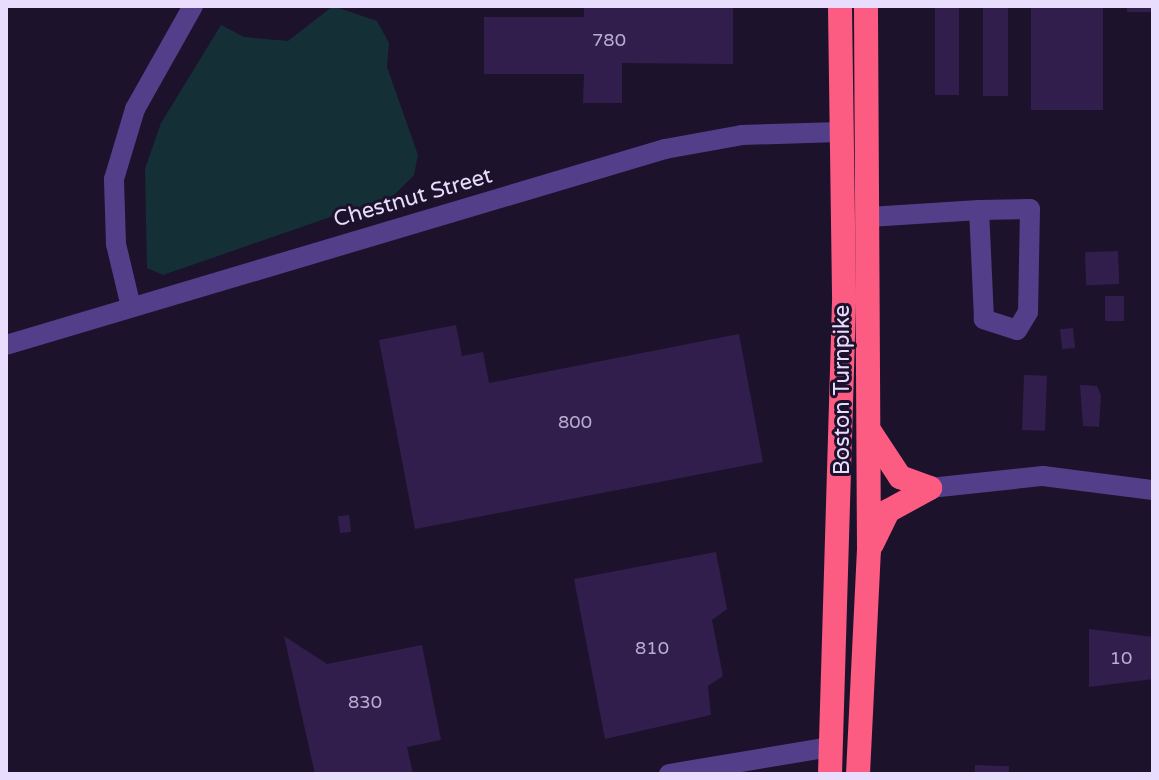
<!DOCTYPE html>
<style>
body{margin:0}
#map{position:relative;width:1159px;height:780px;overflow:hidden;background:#1c122c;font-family:"Varela Round",sans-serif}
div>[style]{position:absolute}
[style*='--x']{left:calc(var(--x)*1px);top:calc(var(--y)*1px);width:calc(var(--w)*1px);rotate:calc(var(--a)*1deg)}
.green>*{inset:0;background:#152f36}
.building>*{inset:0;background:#321e4c;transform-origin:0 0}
.street>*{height:20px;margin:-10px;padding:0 10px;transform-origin:10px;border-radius:10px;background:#533e8a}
.highway>*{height:24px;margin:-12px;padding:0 12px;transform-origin:12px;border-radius:12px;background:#fc5b82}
span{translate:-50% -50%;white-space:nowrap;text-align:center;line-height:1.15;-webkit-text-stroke:6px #1c122c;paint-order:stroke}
.number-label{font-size:18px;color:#bbadd2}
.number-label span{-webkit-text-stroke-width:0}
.street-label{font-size:22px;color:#e9ddfe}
.frame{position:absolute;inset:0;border:8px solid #e9ddfe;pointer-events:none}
</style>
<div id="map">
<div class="green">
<i style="clip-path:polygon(333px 6px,377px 21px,389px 43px,387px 67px,418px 155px,414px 175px,394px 195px,163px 275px,147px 268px,145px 169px,161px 123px,221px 25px,244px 37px,288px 41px)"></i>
</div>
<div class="building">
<i style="clip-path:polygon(584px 6px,733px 6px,733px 64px,622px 63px,622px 103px,583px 103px,584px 74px,484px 74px,484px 17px,584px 17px)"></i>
<i style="left:935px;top:6px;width:24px;height:89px"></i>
<i style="left:983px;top:6px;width:25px;height:90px"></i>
<i style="left:1031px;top:6px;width:72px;height:104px"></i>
<i style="left:1127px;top:6px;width:24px;height:6px"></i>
<i style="left:1118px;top:251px;width:33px;height:33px;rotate:88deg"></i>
<i style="left:1105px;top:296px;width:19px;height:25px"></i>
<i style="clip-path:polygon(456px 325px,462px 356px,483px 352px,489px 383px,739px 334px,763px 462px,415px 529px,379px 340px)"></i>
<i style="left:1073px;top:328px;width:20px;height:13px;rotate:84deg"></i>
<i style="left:1024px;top:375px;width:23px;height:55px;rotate:2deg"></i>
<i style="clip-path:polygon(1080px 385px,1097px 386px,1101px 395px,1099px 427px,1083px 426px)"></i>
<i style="left:349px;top:515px;width:17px;height:11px;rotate:83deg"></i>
<i style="clip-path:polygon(716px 552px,727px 609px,712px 620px,723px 676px,708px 686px,711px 715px,605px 739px,574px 579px)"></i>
<i style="clip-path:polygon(1089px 629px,1153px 637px,1153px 679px,1089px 687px)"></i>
<i style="clip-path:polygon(284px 636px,327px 664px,422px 645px,441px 740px,407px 747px,413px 774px,315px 774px)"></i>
<i style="left:975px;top:765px;width:34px;height:9px;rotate:2deg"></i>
</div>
<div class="street">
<i style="--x:869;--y:217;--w:110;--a:-3.6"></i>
<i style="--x:979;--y:210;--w:51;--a:-1.1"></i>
<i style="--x:1030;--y:209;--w:103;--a:91.1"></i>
<i style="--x:1028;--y:312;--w:21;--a:121"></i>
<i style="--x:1017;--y:330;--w:35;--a:-162"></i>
<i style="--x:984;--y:319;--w:109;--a:-92.6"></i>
<i style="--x:131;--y:307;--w:65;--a:-103.4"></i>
<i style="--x:116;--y:244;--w:65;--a:-91.8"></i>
<i style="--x:114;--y:179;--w:73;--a:-73.3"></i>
<i style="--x:135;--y:109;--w:118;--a:-60.6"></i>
<i style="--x:6;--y:345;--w:688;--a:-16.56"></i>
<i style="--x:665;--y:149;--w:78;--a:-10.3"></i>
<i style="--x:742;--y:135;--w:98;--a:-1.8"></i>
<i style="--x:930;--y:488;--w:114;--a:-6.1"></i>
<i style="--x:1043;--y:476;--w:111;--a:7.3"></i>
<i style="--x:669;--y:774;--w:164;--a:-9.5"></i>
</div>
<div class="highway">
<i style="--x:871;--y:433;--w:53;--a:56.6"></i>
<i style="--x:900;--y:477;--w:32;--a:20"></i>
<i style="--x:872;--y:544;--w:37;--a:-64"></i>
<i style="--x:888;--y:511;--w:48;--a:-28.7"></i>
<i style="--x:830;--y:774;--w:480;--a:-88.3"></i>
<i style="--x:844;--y:294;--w:288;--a:-90.8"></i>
<i style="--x:858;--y:774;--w:224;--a:-87.2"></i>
<i style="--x:869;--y:550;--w:544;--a:-90.32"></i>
</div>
<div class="number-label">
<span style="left:609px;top:40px">780</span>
<span style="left:575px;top:422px">800</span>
<span style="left:652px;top:648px">810</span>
<span style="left:1121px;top:658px">10</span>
<span style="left:365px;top:702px">830</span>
</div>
<div class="street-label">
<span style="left:413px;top:198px;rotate:-16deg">Chestnut Street</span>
<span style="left:843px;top:390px;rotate:-90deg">Boston Turnpike</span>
</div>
<div class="frame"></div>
</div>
